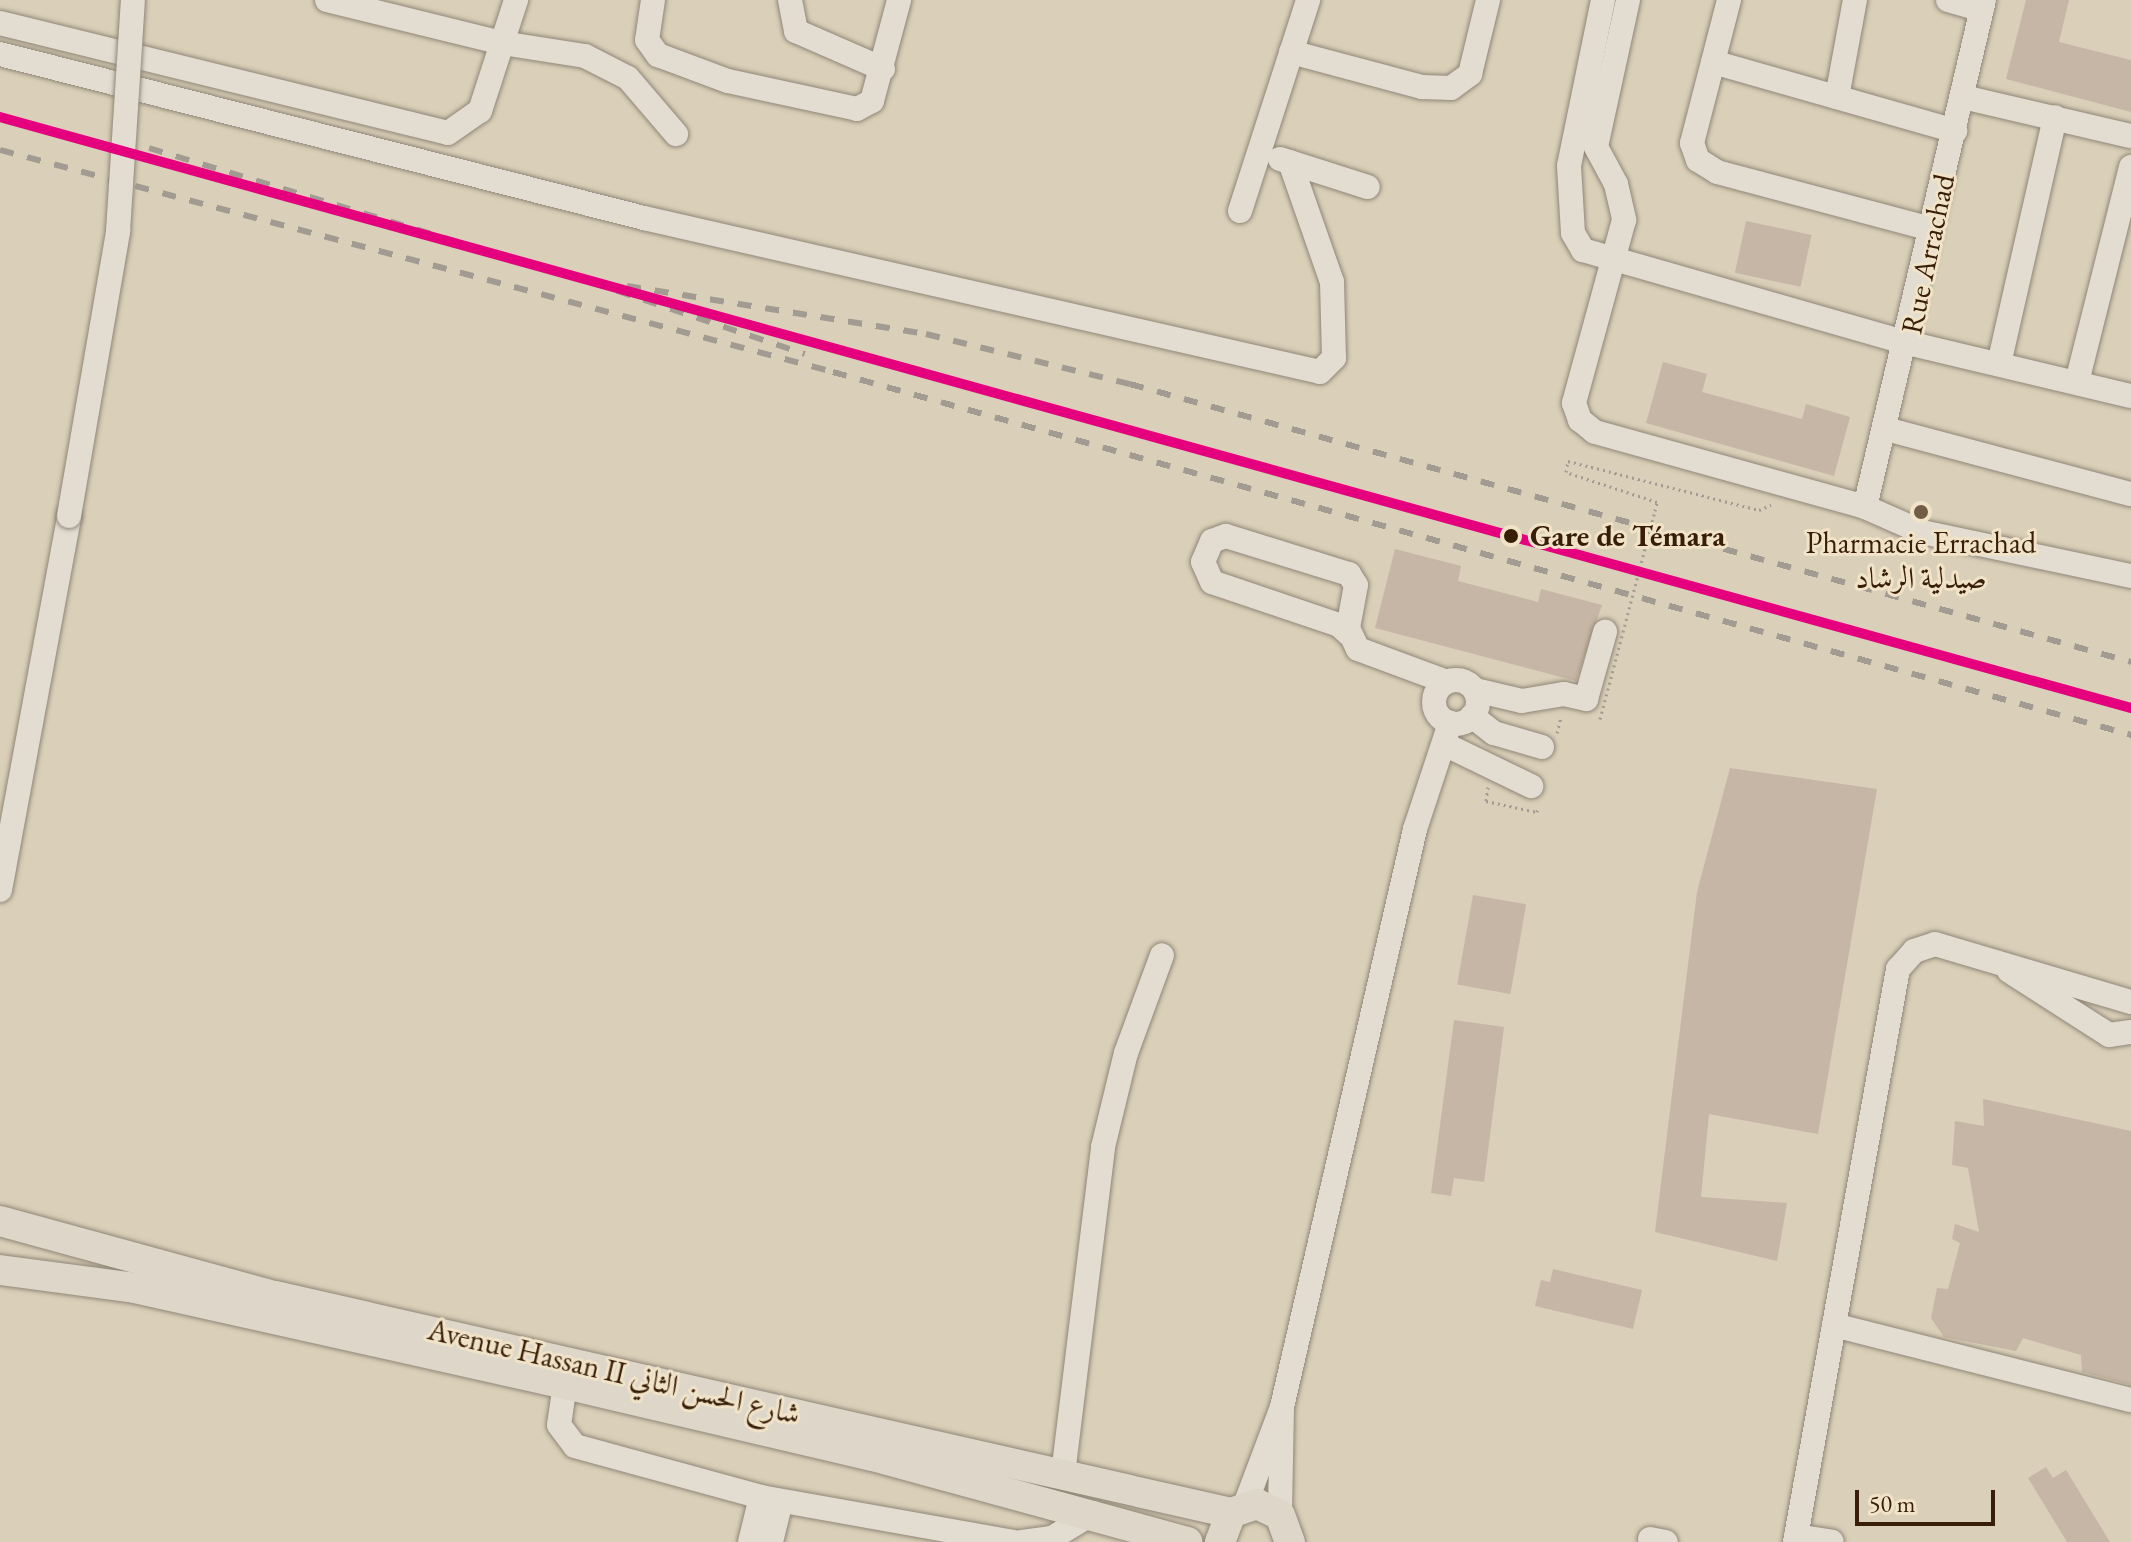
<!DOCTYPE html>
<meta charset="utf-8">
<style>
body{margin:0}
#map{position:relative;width:2131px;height:1542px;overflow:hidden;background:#dacfb8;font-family:"EB Garamond",Amiri,serif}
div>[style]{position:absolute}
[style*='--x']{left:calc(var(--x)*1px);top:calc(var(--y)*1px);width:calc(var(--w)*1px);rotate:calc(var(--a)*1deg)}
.building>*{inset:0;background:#c6b6a5;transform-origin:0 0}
.path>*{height:3px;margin-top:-1.5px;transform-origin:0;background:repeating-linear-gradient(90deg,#a29b91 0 2px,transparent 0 6px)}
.roads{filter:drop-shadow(0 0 2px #908677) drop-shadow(0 0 2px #908677)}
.minor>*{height:24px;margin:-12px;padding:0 12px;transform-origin:12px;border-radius:12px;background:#e2dcd1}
.minor>.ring{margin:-12px;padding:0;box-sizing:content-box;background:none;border:24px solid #e2dcd1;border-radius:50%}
.major>*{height:30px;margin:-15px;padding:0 15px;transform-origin:15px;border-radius:15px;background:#ddd6c9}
.rail>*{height:6px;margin-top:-3px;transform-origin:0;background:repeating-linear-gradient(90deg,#a29b91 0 14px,transparent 0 28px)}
.path-bridge>*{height:3px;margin-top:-1.5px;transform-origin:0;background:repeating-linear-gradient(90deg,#a29b91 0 2px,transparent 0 6px)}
.bridges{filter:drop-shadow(0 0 2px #908677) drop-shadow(0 0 2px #908677)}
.minor-bridge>*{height:24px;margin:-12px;padding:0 12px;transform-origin:12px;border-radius:12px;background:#e2dcd1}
.rail-1>*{height:10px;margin:-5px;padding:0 5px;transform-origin:5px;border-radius:5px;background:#e5007d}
.dots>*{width:22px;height:22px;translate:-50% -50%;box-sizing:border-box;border:4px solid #f0e3c8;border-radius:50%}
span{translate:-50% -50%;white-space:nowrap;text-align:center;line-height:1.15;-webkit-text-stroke:6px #f0e3c8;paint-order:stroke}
.street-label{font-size:30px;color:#381e09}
.stop-label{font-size:30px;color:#381e09;font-weight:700}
.left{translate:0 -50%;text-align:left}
.poi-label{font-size:30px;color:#381e09}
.scale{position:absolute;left:1855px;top:1490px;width:140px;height:36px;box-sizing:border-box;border:4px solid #381e09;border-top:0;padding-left:10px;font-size:24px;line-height:28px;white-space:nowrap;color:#381e09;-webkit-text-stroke:6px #f0e3c8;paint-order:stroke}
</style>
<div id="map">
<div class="building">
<i style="clip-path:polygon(2026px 0,2069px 0,2059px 42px,2131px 60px,2131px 112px,2006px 79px)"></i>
<i style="left:1746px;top:221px;width:67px;height:53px;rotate:12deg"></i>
<i style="clip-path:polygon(1663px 362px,1707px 374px,1702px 392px,1802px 419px,1806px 404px,1850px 417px,1834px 476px,1646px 423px)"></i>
<i style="clip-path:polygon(1395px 549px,1461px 566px,1458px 581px,1538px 602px,1541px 589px,1602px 605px,1576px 681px,1375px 628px)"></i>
<i style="clip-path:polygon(1730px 768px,1877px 789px,1818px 1134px,1709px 1114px,1701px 1197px,1787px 1203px,1777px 1261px,1655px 1232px,1697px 892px)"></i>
<i style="left:1473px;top:895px;width:54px;height:91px;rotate:10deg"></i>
<i style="clip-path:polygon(1454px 1020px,1504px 1027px,1484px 1182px,1454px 1178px,1451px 1196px,1431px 1193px)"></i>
<i style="clip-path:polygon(1983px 1099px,2131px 1131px,2131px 1385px,2082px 1372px,2081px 1355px,2023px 1338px,2016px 1351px,1944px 1337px,1931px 1318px,1937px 1288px,1948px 1289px,1960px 1243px,1952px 1239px,1955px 1224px,1979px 1232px,1968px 1168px,1952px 1165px,1955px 1121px,1984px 1126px)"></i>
<i style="clip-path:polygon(1553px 1269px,1642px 1290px,1633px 1329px,1535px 1306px,1541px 1280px,1550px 1282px)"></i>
<i style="clip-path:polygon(2046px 1467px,2053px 1478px,2066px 1470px,2110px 1542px,2067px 1542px,2028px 1478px)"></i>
</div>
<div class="path">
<i style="--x:1655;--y:511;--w:9;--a:-77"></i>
<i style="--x:1657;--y:502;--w:96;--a:-161.8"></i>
<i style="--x:1566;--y:472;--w:11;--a:-80"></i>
<i style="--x:1568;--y:461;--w:197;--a:14.4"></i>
<i style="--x:1759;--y:510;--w:13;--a:-23"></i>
<i style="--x:1557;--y:733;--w:16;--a:-76"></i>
<i style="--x:1488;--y:787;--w:14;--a:98"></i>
<i style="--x:1486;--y:801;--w:52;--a:12.2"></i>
<i style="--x:1537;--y:812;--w:5;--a:-79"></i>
</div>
<div class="roads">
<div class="minor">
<i style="--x:327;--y:0;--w:180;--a:13.8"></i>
<i style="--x:502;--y:43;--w:84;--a:8.9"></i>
<i style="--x:585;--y:56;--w:48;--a:27.1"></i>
<i style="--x:628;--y:78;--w:74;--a:49.4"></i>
<i style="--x:653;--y:0;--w:40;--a:98.5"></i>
<i style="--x:647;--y:40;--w:19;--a:54"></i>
<i style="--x:658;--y:55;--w:75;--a:20.4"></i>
<i style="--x:728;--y:81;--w:132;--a:12.2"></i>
<i style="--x:857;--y:109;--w:17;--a:-28"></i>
<i style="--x:872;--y:101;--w:105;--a:-75"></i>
<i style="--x:790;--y:0;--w:32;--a:79"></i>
<i style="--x:796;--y:31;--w:95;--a:23.6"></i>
<i style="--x:1603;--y:0;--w:169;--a:101.6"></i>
<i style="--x:1569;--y:166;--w:67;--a:86.6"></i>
<i style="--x:1573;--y:233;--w:20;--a:60"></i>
<i style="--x:1583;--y:250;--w:338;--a:16"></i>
<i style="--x:1908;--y:343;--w:229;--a:13.4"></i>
<i style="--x:1628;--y:0;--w:150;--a:102.3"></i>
<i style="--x:1596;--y:147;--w:42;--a:61.6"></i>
<i style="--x:1616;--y:184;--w:37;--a:77"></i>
<i style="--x:1624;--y:220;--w:190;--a:105.3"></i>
<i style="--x:1574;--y:403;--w:18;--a:71"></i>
<i style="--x:1580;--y:420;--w:19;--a:39"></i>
<i style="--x:1595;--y:432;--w:280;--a:15.5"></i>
<i style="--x:1865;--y:507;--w:62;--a:23.7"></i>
<i style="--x:1922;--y:532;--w:214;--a:11.9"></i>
<i style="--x:1729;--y:0;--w:148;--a:104.5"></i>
<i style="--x:1692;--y:143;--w:18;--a:71"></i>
<i style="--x:1698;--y:160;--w:22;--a:32"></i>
<i style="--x:1717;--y:172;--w:221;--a:14.9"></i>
<i style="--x:1948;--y:0;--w:35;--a:16"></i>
<i style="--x:0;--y:23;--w:461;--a:13.8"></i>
<i style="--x:448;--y:133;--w:39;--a:-35"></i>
<i style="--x:480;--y:111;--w:117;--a:-72"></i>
<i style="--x:1291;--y:52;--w:136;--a:15"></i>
<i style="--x:1422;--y:87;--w:29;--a:2"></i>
<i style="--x:1451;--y:88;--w:24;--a:-36"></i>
<i style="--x:1470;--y:74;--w:76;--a:-76.3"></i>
<i style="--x:0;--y:54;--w:665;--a:14.29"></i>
<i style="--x:644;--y:218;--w:693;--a:12.83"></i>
<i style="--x:1320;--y:372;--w:20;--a:-45"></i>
<i style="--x:1334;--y:358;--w:76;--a:-91.5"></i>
<i style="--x:1332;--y:282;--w:127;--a:-109.3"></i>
<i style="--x:1713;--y:62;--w:252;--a:15.9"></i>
<i style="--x:1837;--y:97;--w:99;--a:-79.5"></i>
<i style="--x:1963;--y:97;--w:172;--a:13.1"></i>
<i style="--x:1280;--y:159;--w:92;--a:17.7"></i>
<i style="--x:1240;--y:211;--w:222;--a:-72.1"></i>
<i style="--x:1999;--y:364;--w:253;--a:-77.2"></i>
<i style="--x:2077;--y:382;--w:222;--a:-75.9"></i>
<i style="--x:1886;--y:429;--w:253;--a:14.9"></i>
<i style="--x:1865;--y:507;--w:521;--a:-76.79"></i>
<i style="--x:1349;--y:634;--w:13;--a:-138"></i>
<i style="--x:1339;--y:625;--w:134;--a:-161.3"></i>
<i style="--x:1212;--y:582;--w:22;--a:-114"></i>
<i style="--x:1203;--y:562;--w:23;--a:-67"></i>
<i style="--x:1212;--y:541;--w:15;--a:-20"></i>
<i style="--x:1226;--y:536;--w:129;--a:17.2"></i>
<i style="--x:1349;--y:574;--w:13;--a:58"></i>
<i style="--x:1356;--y:585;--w:44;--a:100.5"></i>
<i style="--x:1348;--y:628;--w:23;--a:65"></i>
<i style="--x:1358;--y:649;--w:95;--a:20.3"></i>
<i class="ring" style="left:1434px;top:680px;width:20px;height:20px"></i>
<i style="--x:1475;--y:690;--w:48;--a:13.2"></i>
<i style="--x:1522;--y:701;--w:43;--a:-9.5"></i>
<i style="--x:1564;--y:694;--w:23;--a:13"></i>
<i style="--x:1586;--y:699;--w:70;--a:-74.2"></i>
<i style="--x:1472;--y:716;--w:28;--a:38"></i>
<i style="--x:1494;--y:733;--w:50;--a:16.3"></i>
<i style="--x:1444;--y:744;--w:97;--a:25.8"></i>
<i style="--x:0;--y:890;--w:380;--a:-79.5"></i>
<i style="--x:2009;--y:971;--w:119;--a:32.6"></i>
<i style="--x:2109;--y:1035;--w:22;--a:-8"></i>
<i style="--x:1834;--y:1325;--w:306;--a:14.2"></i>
<i style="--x:565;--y:1384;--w:41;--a:98.3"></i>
<i style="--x:559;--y:1425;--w:26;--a:53"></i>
<i style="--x:575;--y:1446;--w:193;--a:15.3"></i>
<i style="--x:761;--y:1497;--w:257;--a:10.1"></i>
<i style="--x:1282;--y:1407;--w:593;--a:-77.04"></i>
<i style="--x:1415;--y:829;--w:112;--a:-71.7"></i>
<i style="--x:1063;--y:1474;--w:329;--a:-83"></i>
<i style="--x:1103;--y:1147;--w:97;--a:-76.3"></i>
<i style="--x:1126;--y:1053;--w:104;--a:-69.8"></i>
<i style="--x:1245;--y:1505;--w:105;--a:-69.3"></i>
<i style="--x:1282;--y:1407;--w:108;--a:91.1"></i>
<i style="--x:1796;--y:1536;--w:36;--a:9"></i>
<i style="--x:1650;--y:1539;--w:16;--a:11"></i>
<i style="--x:750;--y:1542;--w:46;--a:-76.3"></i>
<i style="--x:771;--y:1542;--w:42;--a:-76.3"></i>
<i style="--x:1022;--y:1542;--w:30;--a:-8"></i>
<i style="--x:1052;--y:1538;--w:48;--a:-31.4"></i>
<i style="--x:1795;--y:1542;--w:582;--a:-79.81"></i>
<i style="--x:1898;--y:969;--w:24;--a:-48"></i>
<i style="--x:1914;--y:951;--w:22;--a:-18"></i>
<i style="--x:1935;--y:944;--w:204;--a:16.5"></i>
</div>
<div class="major">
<i style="--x:0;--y:1221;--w:285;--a:15.3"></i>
<i style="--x:275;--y:1296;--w:980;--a:12.79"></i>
<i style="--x:0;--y:1270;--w:136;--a:7.6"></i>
<i style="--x:135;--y:1288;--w:441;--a:12.6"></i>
<i style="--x:565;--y:1384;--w:316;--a:13.2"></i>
<i style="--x:873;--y:1456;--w:326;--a:15.3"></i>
<i style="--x:1220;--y:1542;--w:31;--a:-69"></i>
<i style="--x:1231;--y:1513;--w:28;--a:-19"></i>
<i style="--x:1257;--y:1504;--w:25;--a:26"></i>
<i style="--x:1280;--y:1515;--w:29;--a:70"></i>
</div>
</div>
<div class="rail">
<i style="--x:149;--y:148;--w:423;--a:16.9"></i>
<i style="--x:0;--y:150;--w:862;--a:14.92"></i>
<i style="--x:833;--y:372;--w:1348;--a:15.62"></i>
<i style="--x:564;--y:273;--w:254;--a:18.6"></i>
<i style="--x:627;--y:286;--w:303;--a:9.1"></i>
<i style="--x:926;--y:334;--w:210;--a:13.8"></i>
<i style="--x:1130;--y:384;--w:1039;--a:15.52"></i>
</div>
<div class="path-bridge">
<i style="--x:1600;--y:719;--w:215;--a:-75.2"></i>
</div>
<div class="bridges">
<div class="minor-bridge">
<i style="--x:69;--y:516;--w:289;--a:-80.2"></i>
<i style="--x:118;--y:231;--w:231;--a:-86.3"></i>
</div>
</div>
<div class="rail-1">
<i style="--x:0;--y:117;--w:2211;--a:15.5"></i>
</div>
<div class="dots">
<i style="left:1921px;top:512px;background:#715c46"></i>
<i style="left:1511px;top:536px;background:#381e09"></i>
</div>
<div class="street-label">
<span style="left:1928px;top:254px;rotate:-78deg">Rue Arrachad</span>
<span style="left:614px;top:1372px;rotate:13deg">Avenue Hassan II شارع الحسن الثاني</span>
</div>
<div class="stop-label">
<span class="left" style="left:1530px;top:536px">Gare de Témara</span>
</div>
<div class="poi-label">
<span style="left:1921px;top:560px">Pharmacie Errachad<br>صيدلية الرشاد</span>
</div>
<div class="scale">50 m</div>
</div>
